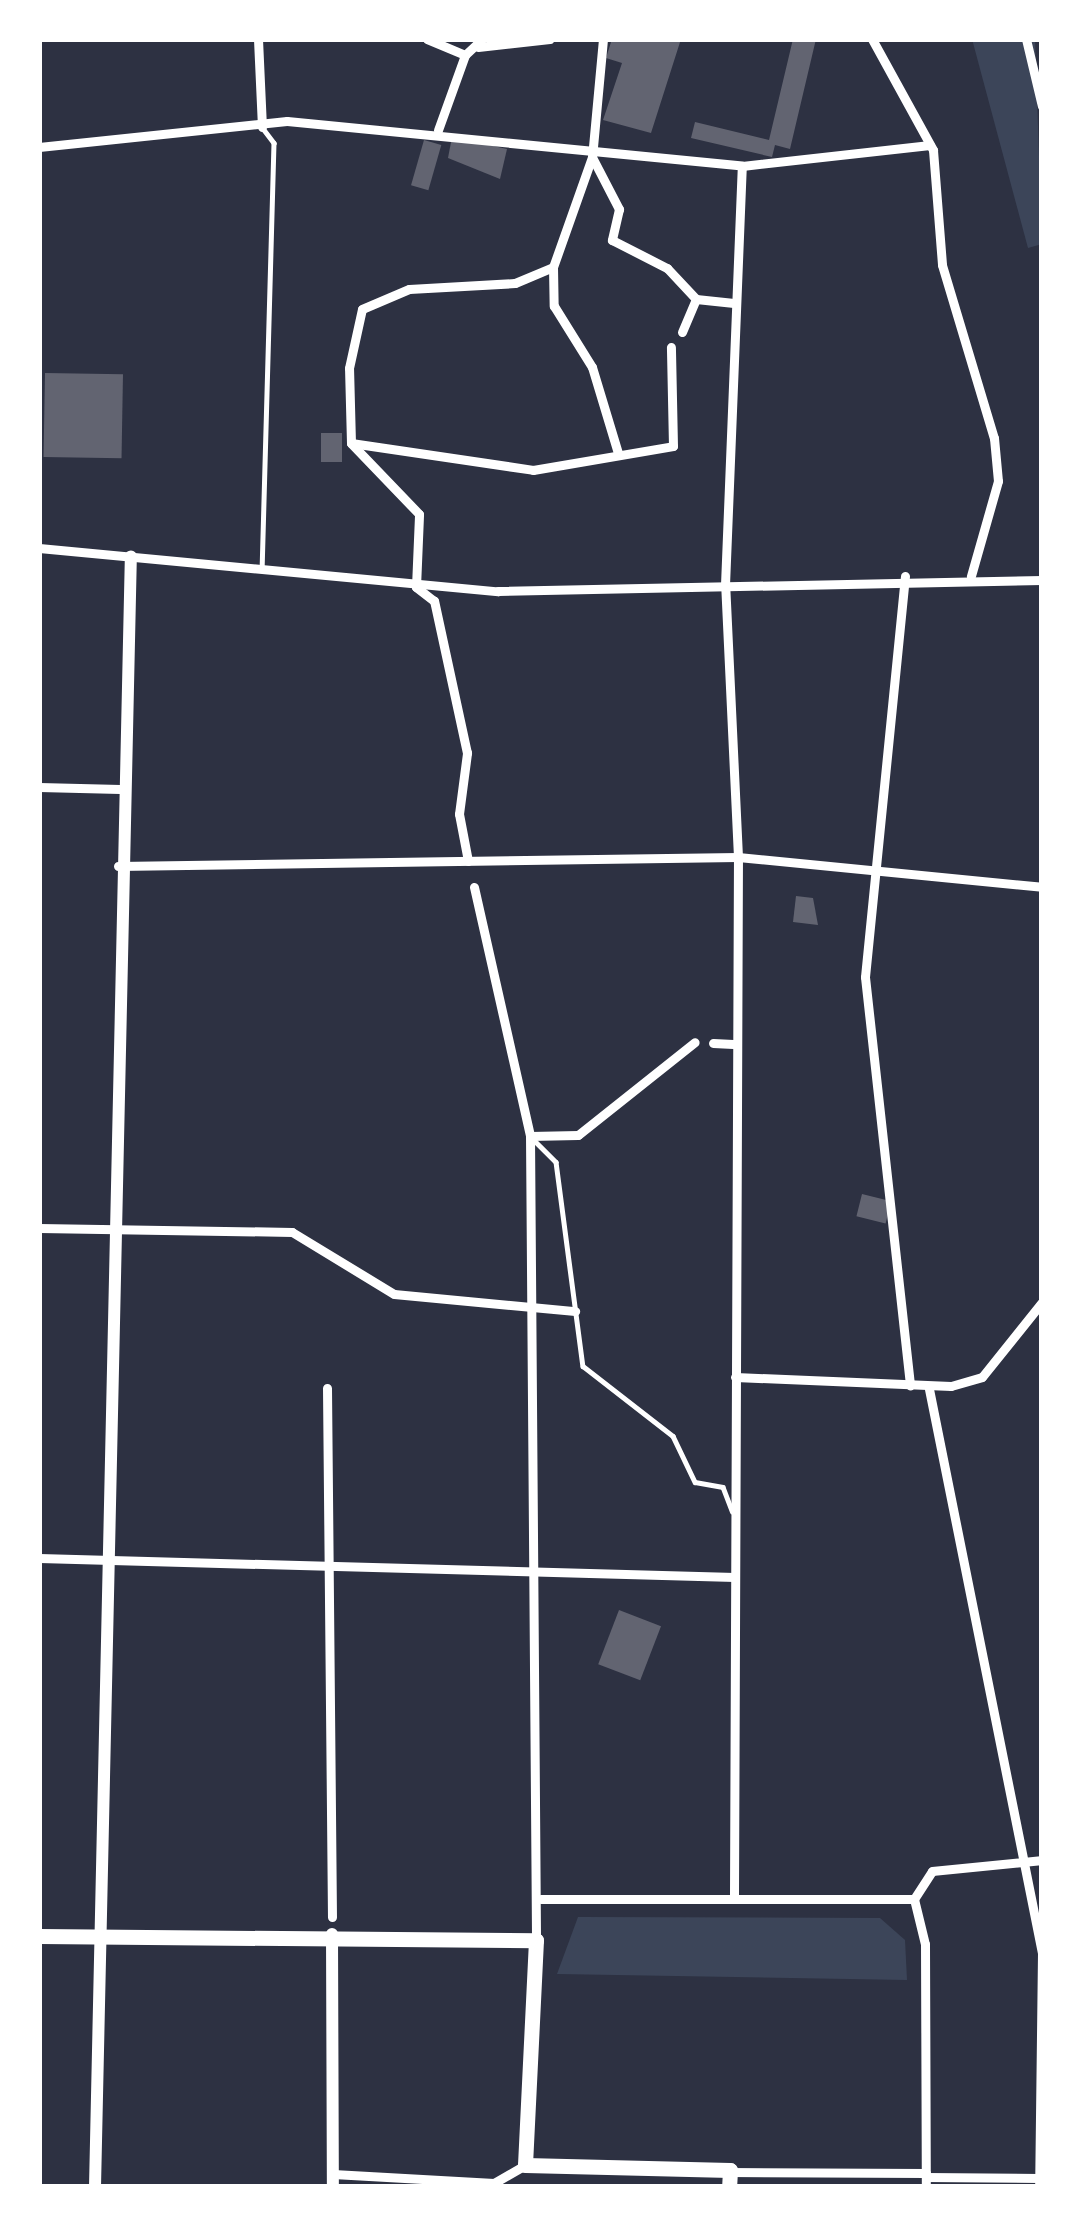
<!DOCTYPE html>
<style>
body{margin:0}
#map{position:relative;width:1081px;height:2226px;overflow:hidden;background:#2d3142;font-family:"Nunito Sans",sans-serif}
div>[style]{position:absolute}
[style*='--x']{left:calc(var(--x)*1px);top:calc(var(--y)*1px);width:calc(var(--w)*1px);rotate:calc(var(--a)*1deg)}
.green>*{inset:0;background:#3c4559}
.building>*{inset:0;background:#626471;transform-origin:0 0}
.service>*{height:4.5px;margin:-2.25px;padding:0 2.25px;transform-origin:2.25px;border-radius:2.25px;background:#fff}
.minor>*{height:9px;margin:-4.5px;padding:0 4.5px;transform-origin:4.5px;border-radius:4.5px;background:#fff}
.tertiary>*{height:12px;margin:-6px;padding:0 6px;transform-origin:6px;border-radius:6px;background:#fff}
.primary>*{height:15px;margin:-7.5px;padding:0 7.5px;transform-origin:7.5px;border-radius:7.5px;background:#fff}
span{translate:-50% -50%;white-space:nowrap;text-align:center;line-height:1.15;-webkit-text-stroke:12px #fff;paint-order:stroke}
.frame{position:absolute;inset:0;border:42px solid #fff;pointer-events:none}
</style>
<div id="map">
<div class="green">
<i style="clip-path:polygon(972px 39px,1035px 39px,1042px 244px,1028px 248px)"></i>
<i style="clip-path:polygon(578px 1917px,880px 1918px,905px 1940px,907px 1980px,557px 1974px)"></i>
</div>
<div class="building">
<i style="clip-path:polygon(612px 39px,681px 39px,651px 133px,603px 120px,622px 63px,606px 58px)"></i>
<i style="clip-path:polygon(793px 39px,816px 39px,790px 149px,775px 145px,772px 157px,691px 138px,695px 122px,769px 140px)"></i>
<i style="clip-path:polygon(452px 137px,507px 149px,500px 179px,448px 158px)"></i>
<i style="left:424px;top:140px;width:18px;height:47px;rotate:16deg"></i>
<i style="left:45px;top:373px;width:78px;height:84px;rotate:1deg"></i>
<i style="left:342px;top:433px;width:29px;height:21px;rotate:90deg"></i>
<i style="clip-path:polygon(796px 896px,813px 898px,818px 925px,793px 922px)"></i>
<i style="left:862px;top:1194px;width:30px;height:23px;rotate:14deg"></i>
<i style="left:619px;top:1610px;width:45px;height:58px;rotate:21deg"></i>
</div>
<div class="service">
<i style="--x:262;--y:127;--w:20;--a:53"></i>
<i style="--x:274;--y:143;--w:423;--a:91.6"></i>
<i style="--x:534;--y:1140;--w:31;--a:45"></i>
<i style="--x:556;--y:1162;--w:206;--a:82.5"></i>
<i style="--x:583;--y:1366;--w:114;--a:37.9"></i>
<i style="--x:673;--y:1436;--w:51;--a:64.4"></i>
<i style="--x:695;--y:1482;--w:28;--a:10"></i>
<i style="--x:723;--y:1487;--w:26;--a:69"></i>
</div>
<div class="minor">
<i style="--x:258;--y:39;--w:88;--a:87.4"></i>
<i style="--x:427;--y:39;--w:41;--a:22.8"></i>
<i style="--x:603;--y:39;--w:119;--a:95.3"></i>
<i style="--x:592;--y:157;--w:117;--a:109.5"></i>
<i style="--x:553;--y:267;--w:39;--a:89"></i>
<i style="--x:554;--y:306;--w:72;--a:58.1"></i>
<i style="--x:592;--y:367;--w:90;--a:73.2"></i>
<i style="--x:872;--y:39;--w:127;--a:61.2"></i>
<i style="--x:933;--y:150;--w:115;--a:85.5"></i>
<i style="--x:942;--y:265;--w:181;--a:73.3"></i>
<i style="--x:994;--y:438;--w:43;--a:84.7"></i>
<i style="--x:998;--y:481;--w:99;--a:105.9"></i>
<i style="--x:1026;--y:39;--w:69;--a:76.6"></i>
<i style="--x:478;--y:47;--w:72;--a:-6.3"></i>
<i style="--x:438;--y:130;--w:80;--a:-70.2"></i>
<i style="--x:465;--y:55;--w:23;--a:-43"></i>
<i style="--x:39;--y:147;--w:249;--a:-6"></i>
<i style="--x:287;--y:121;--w:457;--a:5.6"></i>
<i style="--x:742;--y:166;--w:189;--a:-6.4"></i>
<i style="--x:592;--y:157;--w:59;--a:62.6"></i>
<i style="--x:619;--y:209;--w:32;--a:103"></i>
<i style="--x:612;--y:240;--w:62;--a:27"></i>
<i style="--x:667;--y:268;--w:42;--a:46.9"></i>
<i style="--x:696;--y:299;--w:38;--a:6"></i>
<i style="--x:682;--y:332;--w:36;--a:-67"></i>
<i style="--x:351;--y:443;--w:184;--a:8.4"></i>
<i style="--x:533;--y:470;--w:142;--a:-9.7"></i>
<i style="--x:673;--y:446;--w:99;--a:-91.2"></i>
<i style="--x:39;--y:548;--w:461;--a:5.4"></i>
<i style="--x:498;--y:591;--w:544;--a:-1.16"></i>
<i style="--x:905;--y:576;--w:403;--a:95.7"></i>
<i style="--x:865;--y:977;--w:411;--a:83.7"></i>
<i style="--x:39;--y:787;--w:81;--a:1.4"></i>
<i style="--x:468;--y:861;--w:48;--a:-100.8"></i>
<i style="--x:459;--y:814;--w:62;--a:-82.5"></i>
<i style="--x:467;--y:753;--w:156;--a:-102.2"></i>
<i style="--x:434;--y:601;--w:23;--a:-142"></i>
<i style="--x:416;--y:587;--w:73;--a:-87.6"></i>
<i style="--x:419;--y:514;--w:98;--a:-133.8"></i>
<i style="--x:351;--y:443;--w:75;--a:-91.5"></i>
<i style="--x:349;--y:368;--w:60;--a:-77.6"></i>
<i style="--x:362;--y:309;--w:51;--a:-23.1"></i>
<i style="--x:409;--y:289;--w:106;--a:-3.2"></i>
<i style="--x:515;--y:283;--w:41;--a:-22.8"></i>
<i style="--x:118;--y:866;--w:620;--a:-0.83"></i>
<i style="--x:738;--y:857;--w:305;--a:5.6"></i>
<i style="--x:474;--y:887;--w:255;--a:77.3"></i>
<i style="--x:530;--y:1136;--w:804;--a:89.57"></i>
<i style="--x:713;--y:1043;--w:20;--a:3"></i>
<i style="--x:530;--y:1136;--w:48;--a:-1.2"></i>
<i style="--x:578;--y:1135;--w:149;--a:-38.5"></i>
<i style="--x:39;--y:1228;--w:253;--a:0.9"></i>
<i style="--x:292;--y:1232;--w:119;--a:31.3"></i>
<i style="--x:394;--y:1294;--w:182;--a:5.4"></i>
<i style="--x:735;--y:1377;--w:216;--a:2.4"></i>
<i style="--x:951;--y:1386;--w:32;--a:-16"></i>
<i style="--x:982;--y:1377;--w:96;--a:-51.3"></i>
<i style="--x:327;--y:1388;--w:529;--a:89.46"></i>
<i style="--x:929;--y:1389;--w:575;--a:78.67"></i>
<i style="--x:1042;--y:1953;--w:234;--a:90.7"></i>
<i style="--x:39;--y:1558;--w:696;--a:1.56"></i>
<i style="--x:734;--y:1894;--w:1037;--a:-89.78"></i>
<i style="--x:738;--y:857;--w:272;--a:-92.7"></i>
<i style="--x:725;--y:585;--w:419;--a:-87.7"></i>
<i style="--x:541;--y:1899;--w:373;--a:0"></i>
<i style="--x:914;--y:1899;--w:46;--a:76.3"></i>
<i style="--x:925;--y:1944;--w:243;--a:89.8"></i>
<i style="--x:914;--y:1899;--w:33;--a:-57"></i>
<i style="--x:932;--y:1871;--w:111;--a:-5.7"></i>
<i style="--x:728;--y:2172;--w:198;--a:0.3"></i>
<i style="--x:333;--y:2174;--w:161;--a:3.2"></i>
<i style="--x:494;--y:2183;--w:36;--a:-30"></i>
<i style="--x:926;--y:2177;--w:113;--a:0.5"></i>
</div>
<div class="tertiary">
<i style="--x:332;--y:1934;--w:253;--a:89.8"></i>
<i style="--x:95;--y:2187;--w:1631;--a:-88.74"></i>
</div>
<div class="primary">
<i style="--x:39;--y:1936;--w:497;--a:0.5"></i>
<i style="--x:536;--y:1940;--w:225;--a:92.8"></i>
<i style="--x:525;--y:2165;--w:205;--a:1.4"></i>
<i style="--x:730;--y:2170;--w:17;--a:93"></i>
</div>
<div class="frame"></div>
</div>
